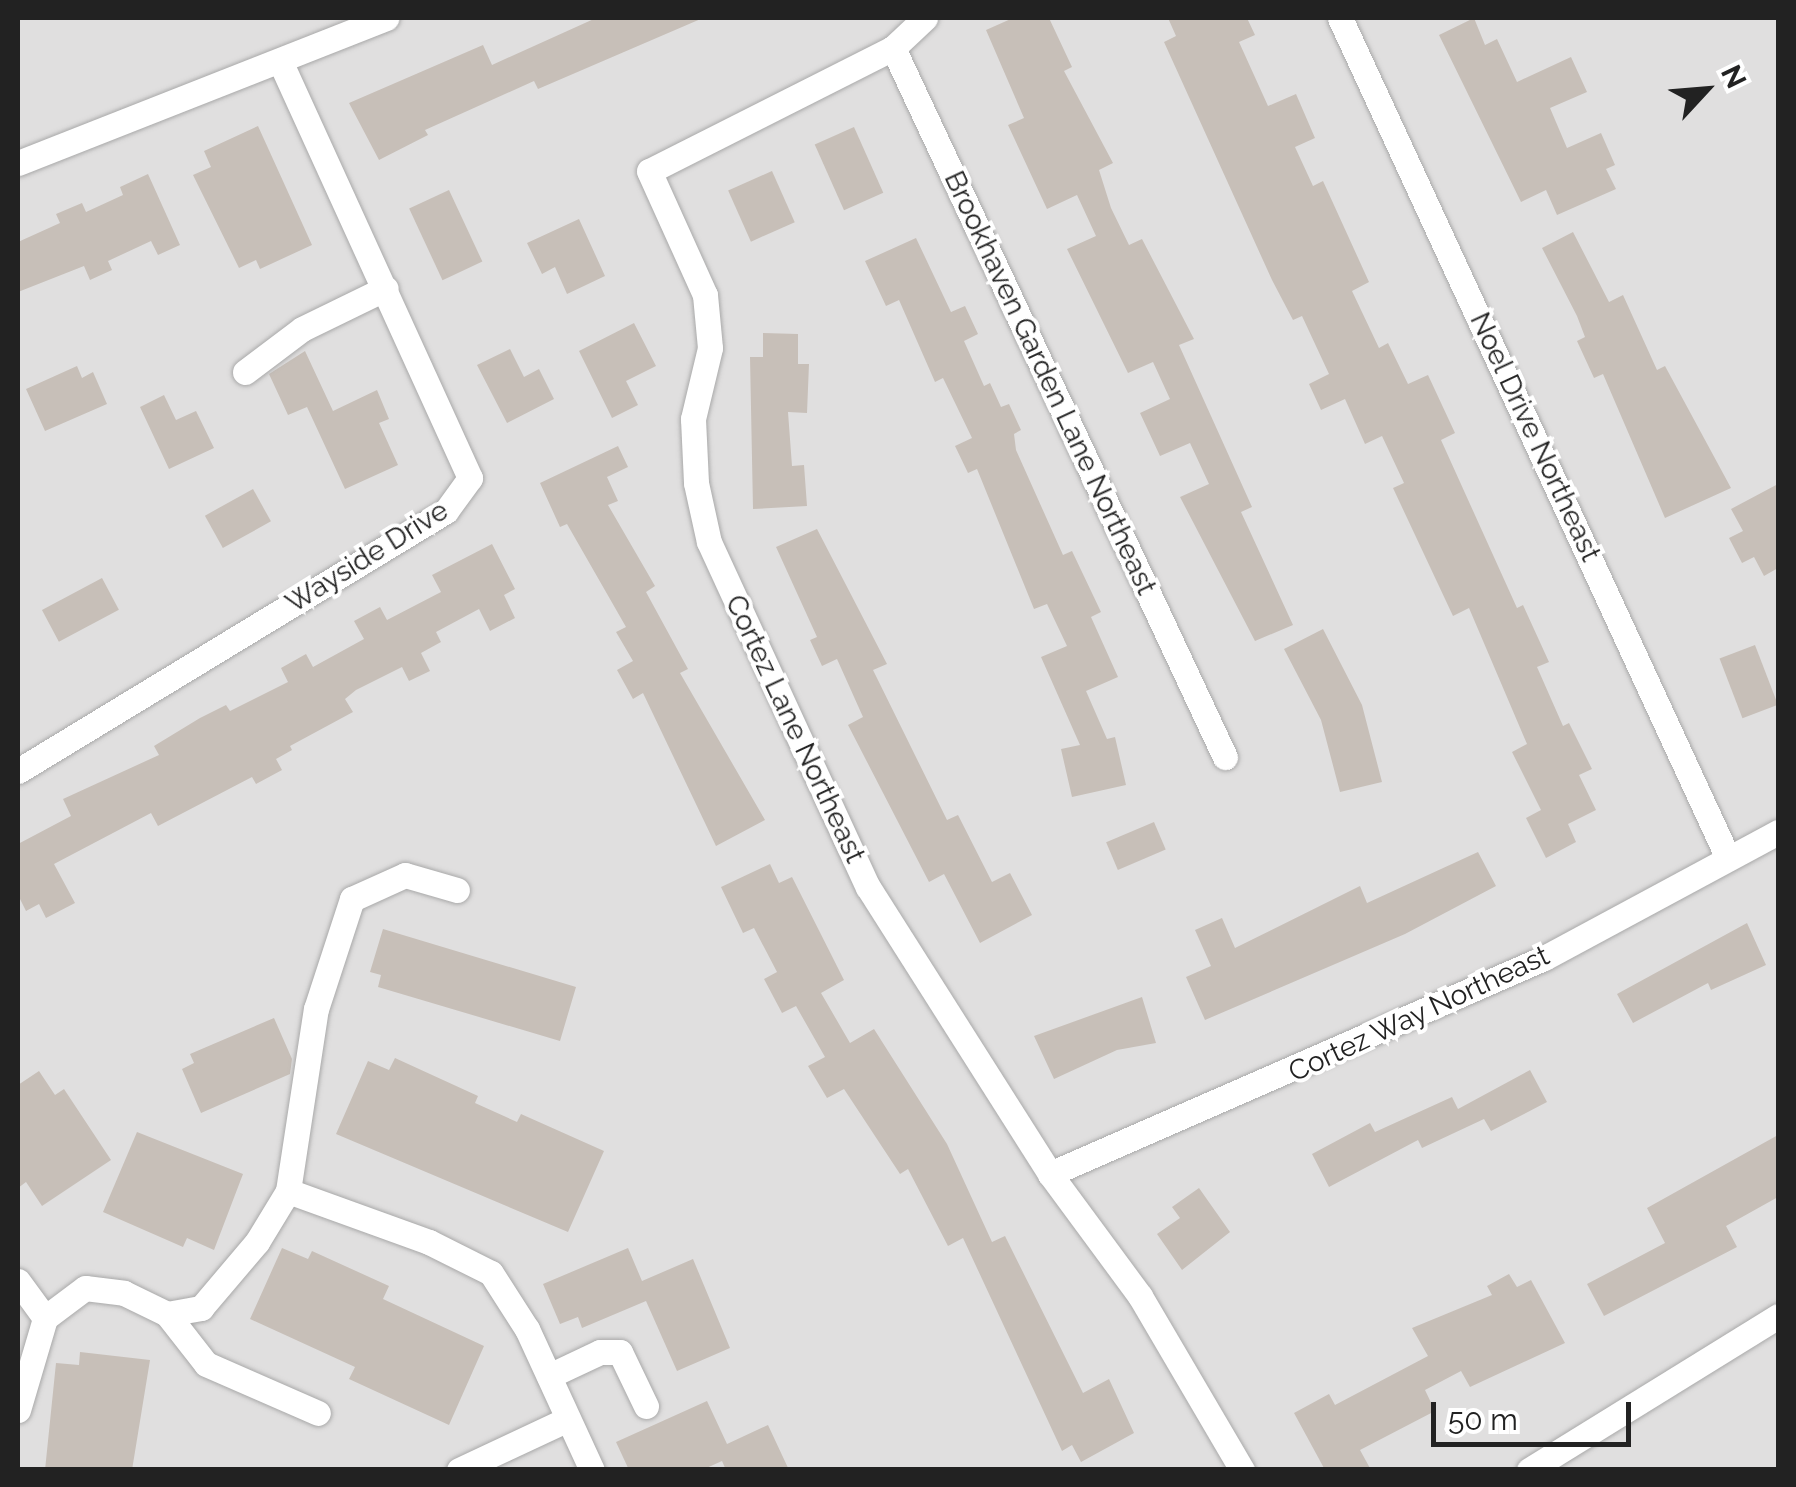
<!DOCTYPE html>
<style>
body{margin:0}
#map{position:relative;width:1796px;height:1487px;overflow:hidden;background:#f2efe9;font-family:Raleway,sans-serif}
div>[style]{position:absolute}
[style*='--x']{left:calc(var(--x)*1px);top:calc(var(--y)*1px);width:calc(var(--w)*1px);rotate:calc(var(--a)*1deg)}
.residential>*{inset:0;background:#e0dfdf;transform-origin:0 0}
.building>*{inset:0;background:#c7bfb8;transform-origin:0 0}
.roads{filter:drop-shadow(0 0 2px #a9a9a9) drop-shadow(0 0 2px #a9a9a9)}
.minor>*{height:25px;margin:-12.5px;padding:0 12.5px;transform-origin:12.5px;border-radius:12.5px;background:#fff}
span{translate:-50% -50%;white-space:nowrap;text-align:center;line-height:1.15;-webkit-text-stroke:8px #fff;paint-order:stroke}
.street-label{font-size:28px;color:#222}
.frame{position:absolute;inset:0;border:20px solid #222;pointer-events:none}
.north{position:absolute;left:1656px;top:40px;width:100px;height:100px;-webkit-text-stroke:8px #fff;paint-order:stroke;rotate:64deg;font-size:28px;font-weight:700;line-height:40px;text-align:center;color:#222}
.north::after{content:'';display:block;margin:auto;width:35px;height:45px;background:#222;clip-path:polygon(50% 0,100% 100%,50% 72%,0 100%)}
.scale{position:absolute;left:1431px;top:1402px;width:200px;height:45px;box-sizing:border-box;border:5px solid #222;border-top:0;padding-left:12px;font-size:30px;line-height:35px;white-space:nowrap;color:#222;-webkit-text-stroke:8px #fff;paint-order:stroke}
</style>
<div id="map">
<div class="residential">
<i style="left:18px;top:18px;width:1760px;height:1451px"></i>
</div>
<div class="building">
<i style="clip-path:polygon(596px 18px,703px 18px,538px 89px,534px 81px,425px 130px,428px 135px,379px 160px,349px 103px,483px 45px,492px 65px)"></i>
<i style="clip-path:polygon(1013px 18px,1049px 18px,1072px 67px,1064px 71px,1113px 163px,1099px 170px,1111px 208px,1129px 245px,1142px 239px,1194px 339px,1179px 345px,1252px 507px,1241px 512px,1293px 625px,1255px 641px,1180px 497px,1209px 484px,1190px 443px,1160px 456px,1140px 413px,1170px 399px,1153px 362px,1128px 373px,1067px 249px,1096px 236px,1077px 195px,1047px 209px,1008px 125px,1024px 118px,986px 30px)"></i>
<i style="clip-path:polygon(1168px 18px,1247px 18px,1255px 35px,1239px 42px,1268px 106px,1296px 94px,1315px 138px,1295px 147px,1313px 186px,1323px 181px,1369px 282px,1352px 291px,1379px 348px,1388px 343px,1408px 384px,1428px 375px,1455px 433px,1441px 440px,1517px 608px,1523px 605px,1549px 662px,1537px 667px,1563px 726px,1569px 723px,1592px 769px,1579px 775px,1596px 810px,1568px 824px,1576px 842px,1546px 858px,1526px 818px,1541px 810px,1512px 752px,1527px 744px,1469px 608px,1453px 616px,1393px 488px,1404px 483px,1382px 436px,1365px 444px,1345px 399px,1321px 410px,1309px 384px,1329px 374px,1302px 316px,1293px 320px,1272px 280px,1164px 42px,1176px 36px)"></i>
<i style="clip-path:polygon(1474px 18px,1485px 45px,1497px 39px,1517px 82px,1571px 57px,1587px 92px,1550px 108px,1567px 148px,1601px 133px,1615px 165px,1606px 169px,1616px 189px,1557px 215px,1546px 190px,1521px 202px,1439px 35px)"></i>
<i style="clip-path:polygon(258px 126px,312px 245px,260px 269px,256px 260px,239px 268px,193px 175px,211px 167px,204px 151px)"></i>
<i style="left:854px;top:127px;width:72px;height:43px;rotate:66deg"></i>
<i style="left:772px;top:171px;width:56px;height:48px;rotate:66deg"></i>
<i style="clip-path:polygon(148px 174px,180px 245px,158px 255px,151px 241px,108px 261px,112px 270px,90px 280px,84px 266px,18px 292px,18px 242px,60px 223px,56px 214px,82px 203px,86px 212px,123px 195px,120px 187px)"></i>
<i style="left:449px;top:190px;width:79px;height:44px;rotate:65deg"></i>
<i style="clip-path:polygon(579px 219px,605px 276px,567px 294px,555px 267px,542px 274px,527px 243px)"></i>
<i style="clip-path:polygon(1573px 232px,1609px 302px,1623px 295px,1657px 370px,1665px 366px,1731px 488px,1665px 518px,1603px 374px,1594px 378px,1577px 341px,1585px 337px,1577px 316px,1542px 248px)"></i>
<i style="clip-path:polygon(916px 238px,951px 312px,965px 306px,978px 334px,964px 341px,984px 386px,990px 383px,1001px 407px,1009px 404px,1021px 430px,1014px 434px,1016px 450px,1063px 555px,1072px 551px,1101px 612px,1091px 617px,1118px 677px,1086px 691px,1107px 739px,1115px 737px,1126px 785px,1072px 797px,1061px 749px,1080px 745px,1041px 657px,1067px 646px,1047px 604px,1034px 609px,977px 469px,968px 473px,955px 446px,972px 438px,943px 378px,935px 382px,899px 300px,886px 306px,865px 261px)"></i>
<i style="clip-path:polygon(634px 323px,656px 366px,626px 381px,638px 405px,612px 418px,579px 351px)"></i>
<i style="clip-path:polygon(763px 333px,798px 334px,798px 364px,809px 364px,807px 413px,788px 412px,792px 466px,804px 465px,807px 506px,753px 509px,750px 357px,763px 357px)"></i>
<i style="clip-path:polygon(510px 349px,524px 377px,539px 369px,554px 399px,507px 423px,477px 365px)"></i>
<i style="clip-path:polygon(305px 351px,333px 411px,377px 390px,389px 419px,379px 423px,398px 465px,345px 489px,307px 407px,288px 415px,269px 374px)"></i>
<i style="clip-path:polygon(77px 366px,82px 378px,93px 372px,107px 404px,45px 431px,26px 389px)"></i>
<i style="clip-path:polygon(164px 395px,176px 420px,196px 411px,214px 448px,169px 469px,140px 407px)"></i>
<i style="clip-path:polygon(618px 446px,628px 467px,607px 477px,618px 501px,608px 505px,655px 586px,646px 592px,688px 669px,680px 673px,765px 820px,716px 846px,643px 693px,633px 699px,617px 670px,633px 661px,616px 632px,626px 627px,567px 524px,560px 527px,540px 483px)"></i>
<i style="clip-path:polygon(1778px 484px,1778px 568px,1764px 576px,1754px 557px,1742px 563px,1729px 538px,1743px 531px,1731px 509px)"></i>
<i style="left:253px;top:489px;width:37px;height:55px;rotate:61deg"></i>
<i style="clip-path:polygon(817px 529px,887px 664px,873px 670px,947px 820px,958px 815px,992px 882px,1010px 873px,1032px 915px,980px 943px,944px 874px,929px 882px,848px 725px,863px 717px,837px 659px,822px 666px,810px 640px,817px 637px,776px 547px)"></i>
<i style="clip-path:polygon(492px 544px,515px 589px,504px 595px,515px 618px,490px 631px,479px 609px,436px 632px,441px 642px,421px 653px,430px 671px,409px 681px,402px 667px,356px 690px,345px 699px,353px 712px,290px 746px,292px 750px,276px 759px,282px 770px,256px 784px,252px 777px,158px 826px,151px 813px,54px 864px,75px 903px,46px 918px,39px 904px,26px 911px,18px 895px,18px 844px,71px 816px,63px 799px,159px 755px,154px 746px,200px 718px,226px 705px,230px 711px,288px 682px,281px 668px,306px 654px,313px 667px,364px 639px,354px 621px,380px 607px,387px 620px,441px 592px,432px 575px)"></i>
<i style="left:102px;top:578px;width:36px;height:68px;rotate:62deg"></i>
<i style="clip-path:polygon(1323px 629px,1362px 705px,1382px 782px,1340px 792px,1321px 720px,1284px 649px)"></i>
<i style="left:1755px;top:645px;width:64px;height:38px;rotate:69deg"></i>
<i style="left:1154px;top:822px;width:30px;height:52px;rotate:67deg"></i>
<i style="clip-path:polygon(1478px 852px,1496px 886px,1405px 934px,1205px 1020px,1186px 977px,1211px 966px,1195px 930px,1222px 918px,1235px 948px,1360px 886px,1367px 903px)"></i>
<i style="clip-path:polygon(770px 864px,779px 883px,792px 877px,844px 980px,821px 993px,850px 1043px,874px 1029px,947px 1144px,992px 1242px,1005px 1236px,1083px 1393px,1109px 1379px,1134px 1433px,1081px 1462px,1072px 1445px,1062px 1451px,963px 1238px,948px 1246px,908px 1169px,900px 1174px,844px 1089px,827px 1098px,808px 1066px,825px 1057px,796px 1006px,782px 1013px,764px 979px,777px 972px,754px 928px,743px 933px,721px 887px)"></i>
<i style="clip-path:polygon(1747px 923px,1766px 965px,1711px 990px,1708px 983px,1633px 1023px,1617px 994px)"></i>
<i style="clip-path:polygon(383px 929px,576px 987px,560px 1041px,378px 987px,381px 975px,370px 972px)"></i>
<i style="clip-path:polygon(1142px 997px,1156px 1043px,1117px 1050px,1054px 1079px,1034px 1036px)"></i>
<i style="clip-path:polygon(274px 1018px,292px 1059px,290px 1074px,201px 1113px,182px 1069px,194px 1063px,190px 1054px)"></i>
<i style="clip-path:polygon(395px 1058px,478px 1096px,475px 1103px,517px 1122px,521px 1114px,604px 1151px,568px 1232px,336px 1134px,368px 1061px,389px 1070px)"></i>
<i style="clip-path:polygon(1530px 1070px,1547px 1102px,1491px 1131px,1484px 1119px,1422px 1148px,1418px 1140px,1329px 1187px,1312px 1154px,1370px 1123px,1375px 1132px,1452px 1097px,1458px 1109px)"></i>
<i style="clip-path:polygon(39px 1071px,55px 1095px,64px 1089px,111px 1160px,42px 1206px,26px 1182px,18px 1188px,18px 1085px)"></i>
<i style="clip-path:polygon(137px 1132px,243px 1174px,214px 1250px,187px 1238px,183px 1247px,103px 1212px)"></i>
<i style="clip-path:polygon(1778px 1135px,1778px 1197px,1726px 1226px,1737px 1247px,1604px 1316px,1587px 1284px,1665px 1243px,1647px 1208px)"></i>
<i style="clip-path:polygon(1199px 1188px,1230px 1232px,1182px 1270px,1157px 1234px,1180px 1218px,1172px 1207px)"></i>
<i style="clip-path:polygon(282px 1248px,308px 1259px,312px 1251px,389px 1286px,383px 1299px,484px 1346px,449px 1425px,349px 1379px,355px 1367px,250px 1319px)"></i>
<i style="clip-path:polygon(628px 1248px,642px 1281px,693px 1259px,730px 1348px,677px 1371px,646px 1301px,582px 1328px,578px 1317px,560px 1324px,543px 1284px)"></i>
<i style="clip-path:polygon(1509px 1274px,1517px 1287px,1531px 1280px,1565px 1343px,1470px 1387px,1461px 1371px,1425px 1390px,1435px 1411px,1360px 1450px,1371px 1470px,1325px 1470px,1294px 1413px,1329px 1394px,1335px 1405px,1428px 1356px,1412px 1328px,1492px 1295px,1487px 1286px)"></i>
<i style="clip-path:polygon(80px 1352px,150px 1360px,132px 1470px,45px 1470px,56px 1363px,79px 1365px)"></i>
<i style="clip-path:polygon(707px 1401px,727px 1444px,768px 1425px,789px 1470px,726px 1470px,722px 1461px,702px 1470px,629px 1470px,616px 1442px)"></i>
</div>
<div class="roads">
<div class="minor">
<i style="--x:925;--y:18;--w:44;--a:136.8"></i>
<i style="--x:893;--y:48;--w:273;--a:153.2"></i>
<i style="--x:649;--y:171;--w:136;--a:65.7"></i>
<i style="--x:705;--y:295;--w:53;--a:84.6"></i>
<i style="--x:710;--y:348;--w:73;--a:103.5"></i>
<i style="--x:693;--y:419;--w:64;--a:87.3"></i>
<i style="--x:696;--y:483;--w:60;--a:77.6"></i>
<i style="--x:709;--y:542;--w:380;--a:65.3"></i>
<i style="--x:868;--y:887;--w:340;--a:57.6"></i>
<i style="--x:1050;--y:1174;--w:152;--a:53.6"></i>
<i style="--x:1140;--y:1296;--w:202;--a:59.6"></i>
<i style="--x:1340;--y:18;--w:925;--a:65.21"></i>
<i style="--x:893;--y:48;--w:783;--a:64.91"></i>
<i style="--x:18;--y:163;--w:396;--a:-21.5"></i>
<i style="--x:245;--y:372;--w:71;--a:-37"></i>
<i style="--x:302;--y:329;--w:93;--a:-26"></i>
<i style="--x:18;--y:771;--w:501;--a:-31.28"></i>
<i style="--x:446;--y:511;--w:41;--a:-54"></i>
<i style="--x:470;--y:478;--w:456;--a:-114.5"></i>
<i style="--x:1050;--y:1174;--w:539;--a:-23.62"></i>
<i style="--x:1544;--y:958;--w:266;--a:-28.3"></i>
<i style="--x:288;--y:1191;--w:150;--a:19.9"></i>
<i style="--x:429;--y:1242;--w:69;--a:26.6"></i>
<i style="--x:491;--y:1273;--w:67;--a:57.3"></i>
<i style="--x:527;--y:1329;--w:155;--a:65.3"></i>
<i style="--x:18;--y:1281;--w:46;--a:53.9"></i>
<i style="--x:167;--y:1314;--w:63;--a:52"></i>
<i style="--x:206;--y:1364;--w:122;--a:23.6"></i>
<i style="--x:549;--y:1376;--w:56;--a:-25.2"></i>
<i style="--x:600;--y:1352;--w:20;--a:0"></i>
<i style="--x:620;--y:1352;--w:60;--a:64.3"></i>
<i style="--x:18;--y:1410;--w:96;--a:-73.6"></i>
<i style="--x:45;--y:1318;--w:50;--a:-36.9"></i>
<i style="--x:85;--y:1288;--w:39;--a:7"></i>
<i style="--x:124;--y:1293;--w:48;--a:26"></i>
<i style="--x:167;--y:1314;--w:35;--a:-10"></i>
<i style="--x:201;--y:1308;--w:87;--a:-49.7"></i>
<i style="--x:257;--y:1242;--w:60;--a:-58.7"></i>
<i style="--x:288;--y:1191;--w:184;--a:-81.3"></i>
<i style="--x:316;--y:1009;--w:116;--a:-71.9"></i>
<i style="--x:352;--y:899;--w:58;--a:-24.4"></i>
<i style="--x:405;--y:875;--w:54;--a:16.1"></i>
<i style="--x:459;--y:1470;--w:120;--a:-25.1"></i>
<i style="--x:1529;--y:1470;--w:293;--a:-31.7"></i>
</div>
</div>
<div class="street-label">
<span style="left:1050px;top:383px;rotate:65deg">Brookhaven Garden Lane Northeast</span>
<span style="left:1535px;top:437px;rotate:65deg">Noel Drive Northeast</span>
<span style="left:367px;top:557px;rotate:-32deg">Wayside Drive</span>
<span style="left:795px;top:729px;rotate:65deg">Cortez Lane Northeast</span>
<span style="left:1419px;top:1014px;rotate:-25deg">Cortez Way Northeast</span>
</div>
<div class="frame"></div>
<div class="north">N</div>
<div class="scale">50 m</div>
</div>
